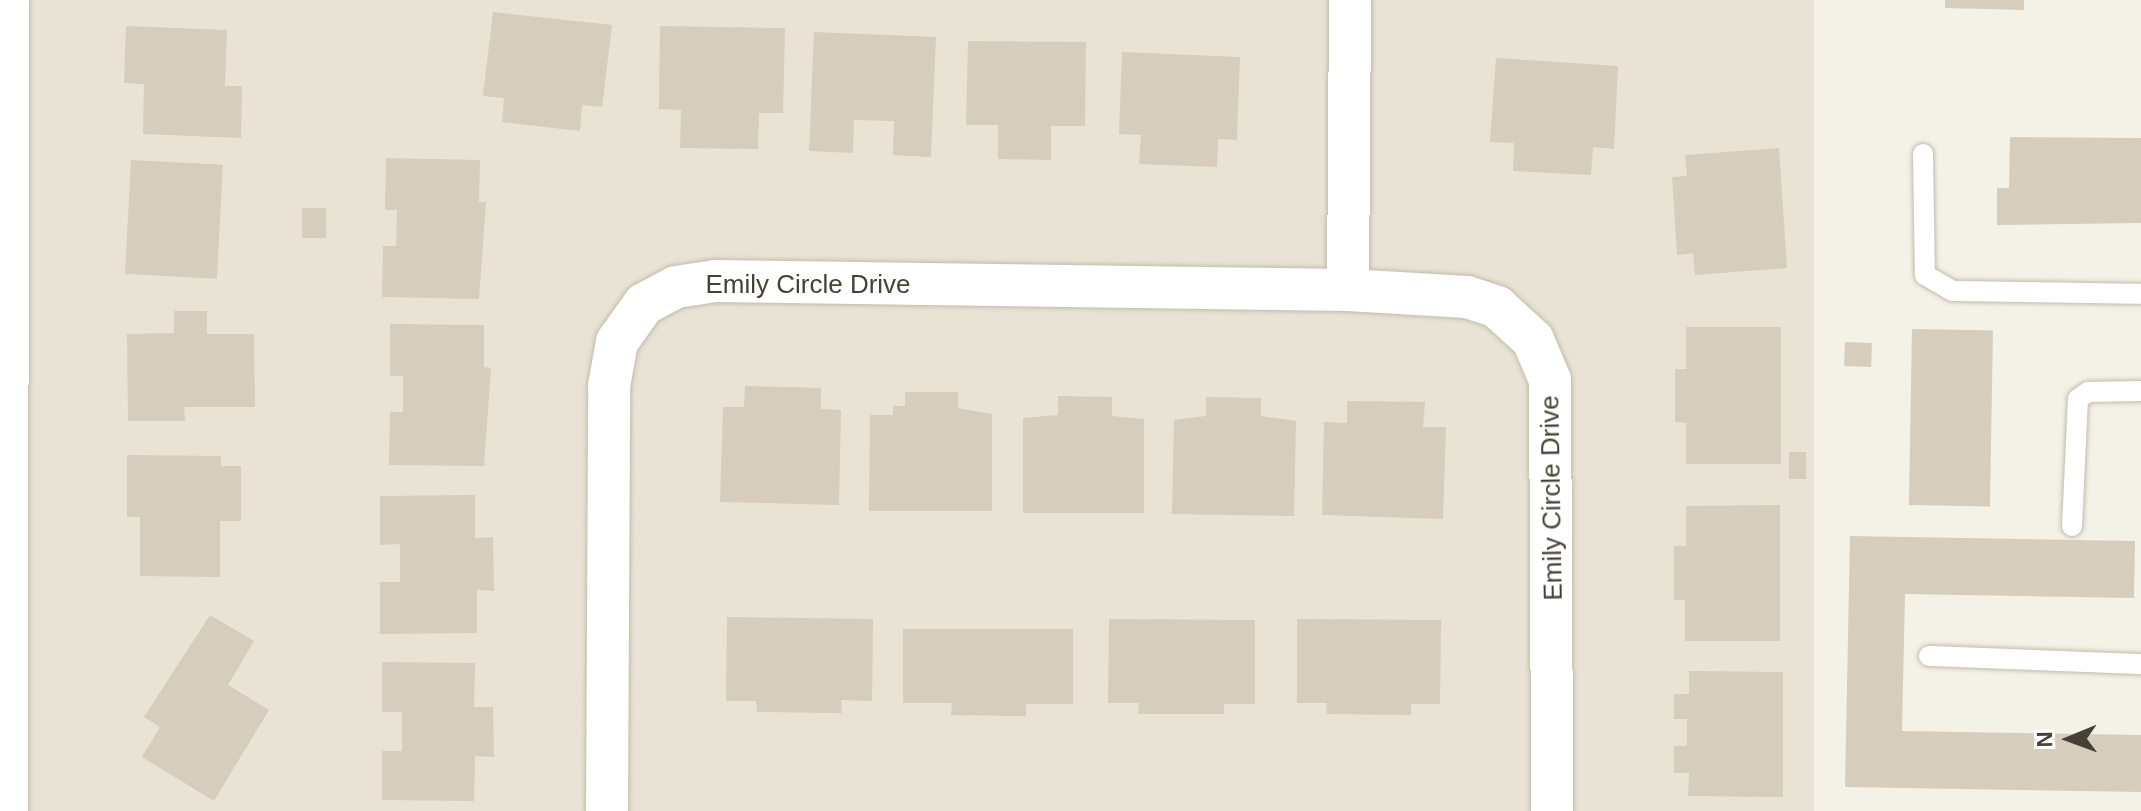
<!DOCTYPE html>
<style>
body{margin:0}
#map{position:relative;width:2141px;height:811px;overflow:hidden;background:#f4f1e7;font-family:Arial,sans-serif}
div>[style]{position:absolute}
[style*='--x']{left:calc(var(--x)*1px);top:calc(var(--y)*1px);width:calc(var(--w)*1px);rotate:calc(var(--a)*1deg)}
.residential>*{inset:0;background:#e8e3d5;transform-origin:0 0}
.building>*{inset:0;background:#d6cdbc;transform-origin:0 0}
.roads{filter:drop-shadow(0 0 2px #c2bcac) drop-shadow(0 0 2px #c2bcac)}
.service>*{height:20px;margin:-10px;padding:0 10px;transform-origin:10px;border-radius:10px;background:#fff}
.minor>*{height:42px;margin:-21px;padding:0 21px;transform-origin:21px;border-radius:21px;background:#fff}
span{translate:-50% -50%;white-space:nowrap;text-align:center;line-height:1.15;-webkit-text-stroke:6px #fff;paint-order:stroke}
.street-label{font-size:26px;color:#474135}
.north{position:absolute;left:2029px;top:699px;width:80px;height:80px;-webkit-text-stroke:6px #fff;paint-order:stroke;rotate:269deg;font-size:22px;font-weight:700;line-height:32px;text-align:center;color:#474135}
.north::after{content:'';display:block;margin:auto;width:28px;height:36px;background:#474135;clip-path:polygon(50% 0,100% 100%,50% 72%,0 100%)}
</style>
<div id="map">
<div class="residential">
<i style="left:0;top:0;width:1814px;height:811px"></i>
</div>
<div class="building">
<i style="clip-path:polygon(1945px 0,2024px 0,2024px 10px,1945px 8px)"></i>
<i style="clip-path:polygon(493px 12px,612px 25px,602px 107px,582px 105px,580px 131px,502px 122px,504px 98px,483px 96px)"></i>
<i style="clip-path:polygon(126px 26px,227px 30px,225px 86px,242px 86px,241px 138px,143px 134px,144px 84px,124px 83px)"></i>
<i style="clip-path:polygon(660px 26px,785px 28px,783px 113px,759px 113px,758px 149px,680px 148px,681px 110px,659px 109px)"></i>
<i style="clip-path:polygon(814px 32px,936px 37px,931px 157px,893px 155px,894px 121px,854px 120px,853px 153px,809px 151px)"></i>
<i style="clip-path:polygon(968px 41px,1086px 42px,1085px 126px,1051px 126px,1051px 160px,998px 159px,998px 125px,966px 125px)"></i>
<i style="clip-path:polygon(1122px 52px,1240px 57px,1237px 140px,1218px 139px,1217px 167px,1139px 164px,1141px 135px,1119px 134px)"></i>
<i style="clip-path:polygon(1496px 58px,1618px 66px,1614px 149px,1593px 147px,1591px 175px,1513px 171px,1514px 143px,1490px 142px)"></i>
<i style="clip-path:polygon(2010px 137px,2141px 138px,2141px 223px,1997px 225px,1997px 188px,2009px 188px)"></i>
<i style="clip-path:polygon(1779px 148px,1787px 268px,1695px 275px,1693px 253px,1677px 255px,1672px 177px,1687px 176px,1685px 155px)"></i>
<i style="clip-path:polygon(386px 158px,480px 160px,479px 202px,486px 202px,479px 299px,382px 297px,383px 246px,396px 246px,397px 210px,385px 210px)"></i>
<i style="left:131px;top:160px;width:92px;height:114px;rotate:3deg"></i>
<i style="left:302px;top:208px;width:24px;height:30px"></i>
<i style="clip-path:polygon(174px 311px,207px 311px,207px 334px,254px 334px,255px 407px,184px 407px,185px 421px,128px 421px,127px 334px,174px 333px)"></i>
<i style="clip-path:polygon(390px 324px,484px 325px,484px 367px,491px 368px,484px 466px,389px 465px,390px 412px,403px 412px,403px 376px,390px 376px)"></i>
<i style="clip-path:polygon(1686px 327px,1781px 327px,1781px 464px,1686px 464px,1686px 423px,1675px 422px,1675px 369px,1686px 369px)"></i>
<i style="left:1912px;top:329px;width:81px;height:176px;rotate:1deg"></i>
<i style="left:1845px;top:342px;width:27px;height:24px;rotate:2deg"></i>
<i style="clip-path:polygon(745px 386px,821px 388px,821px 409px,841px 410px,839px 505px,720px 502px,723px 407px,744px 407px)"></i>
<i style="clip-path:polygon(905px 392px,958px 392px,958px 408px,992px 414px,992px 511px,869px 511px,870px 415px,893px 415px,893px 406px,905px 406px)"></i>
<i style="clip-path:polygon(1058px 396px,1112px 397px,1112px 416px,1144px 419px,1144px 513px,1023px 513px,1023px 418px,1058px 415px)"></i>
<i style="clip-path:polygon(1206px 397px,1261px 398px,1261px 416px,1296px 421px,1294px 516px,1172px 514px,1174px 420px,1206px 416px)"></i>
<i style="clip-path:polygon(1347px 401px,1425px 402px,1423px 427px,1446px 427px,1443px 519px,1322px 515px,1324px 422px,1347px 423px)"></i>
<i style="left:1789px;top:452px;width:17px;height:27px"></i>
<i style="clip-path:polygon(127px 455px,221px 456px,221px 466px,241px 466px,241px 521px,220px 521px,220px 577px,140px 576px,140px 517px,127px 517px)"></i>
<i style="clip-path:polygon(475px 495px,475px 538px,493px 537px,494px 591px,477px 590px,477px 633px,380px 634px,380px 582px,400px 582px,400px 544px,380px 545px,380px 496px)"></i>
<i style="clip-path:polygon(1780px 505px,1780px 641px,1685px 641px,1685px 600px,1674px 600px,1674px 546px,1686px 546px,1686px 506px)"></i>
<i style="clip-path:polygon(1850px 536px,2135px 541px,2134px 598px,1905px 594px,1902px 731px,2141px 735px,2141px 792px,1845px 787px)"></i>
<i style="clip-path:polygon(210px 615px,254px 641px,228px 685px,269px 710px,214px 801px,142px 757px,160px 727px,144px 717px)"></i>
<i style="clip-path:polygon(727px 617px,873px 619px,872px 701px,841px 700px,842px 713px,757px 712px,756px 701px,726px 701px)"></i>
<i style="clip-path:polygon(1109px 619px,1255px 620px,1255px 704px,1224px 704px,1224px 714px,1138px 714px,1139px 703px,1108px 703px)"></i>
<i style="clip-path:polygon(1297px 619px,1441px 620px,1440px 704px,1411px 704px,1411px 715px,1327px 714px,1326px 703px,1297px 703px)"></i>
<i style="clip-path:polygon(903px 629px,1073px 629px,1073px 704px,1026px 704px,1026px 716px,951px 715px,952px 703px,903px 703px)"></i>
<i style="clip-path:polygon(382px 662px,475px 663px,474px 707px,493px 707px,494px 757px,475px 756px,474px 801px,382px 800px,382px 751px,402px 751px,402px 712px,382px 712px)"></i>
<i style="clip-path:polygon(1689px 671px,1783px 672px,1783px 797px,1688px 796px,1689px 773px,1674px 773px,1674px 746px,1687px 746px,1687px 719px,1674px 719px,1674px 694px,1689px 694px)"></i>
</div>
<div class="roads">
<div class="service">
<i style="--x:1923;--y:154;--w:121;--a:89.1"></i>
<i style="--x:1925;--y:275;--w:32;--a:30"></i>
<i style="--x:1953;--y:291;--w:188;--a:0.9"></i>
<i style="--x:2072;--y:526;--w:127;--a:-87.3"></i>
<i style="--x:2078;--y:399;--w:12;--a:-35"></i>
<i style="--x:2088;--y:392;--w:53;--a:-1.1"></i>
<i style="--x:1929;--y:656;--w:212;--a:2.2"></i>
</div>
<div class="minor">
<i style="--x:1348;--y:290;--w:290;--a:-89.6"></i>
<i style="--x:7;--y:811;--w:811;--a:-89.93"></i>
<i style="--x:607;--y:811;--w:425;--a:-89.7"></i>
<i style="--x:609;--y:386;--w:45;--a:-79.7"></i>
<i style="--x:617;--y:342;--w:47;--a:-54.6"></i>
<i style="--x:644;--y:304;--w:36;--a:-28"></i>
<i style="--x:676;--y:287;--w:40;--a:-8.5"></i>
<i style="--x:716;--y:281;--w:632;--a:0.82"></i>
<i style="--x:1348;--y:290;--w:119;--a:3.4"></i>
<i style="--x:1467;--y:297;--w:32;--a:18"></i>
<i style="--x:1497;--y:307;--w:49;--a:42.5"></i>
<i style="--x:1533;--y:340;--w:43;--a:67"></i>
<i style="--x:1550;--y:380;--w:431;--a:89.7"></i>
</div>
</div>
<div class="street-label">
<span style="left:808px;top:285px">Emily Circle Drive</span>
<span style="left:1552px;top:498px;rotate:-91deg">Emily Circle Drive</span>
</div>
<div class="north">N</div>
</div>
